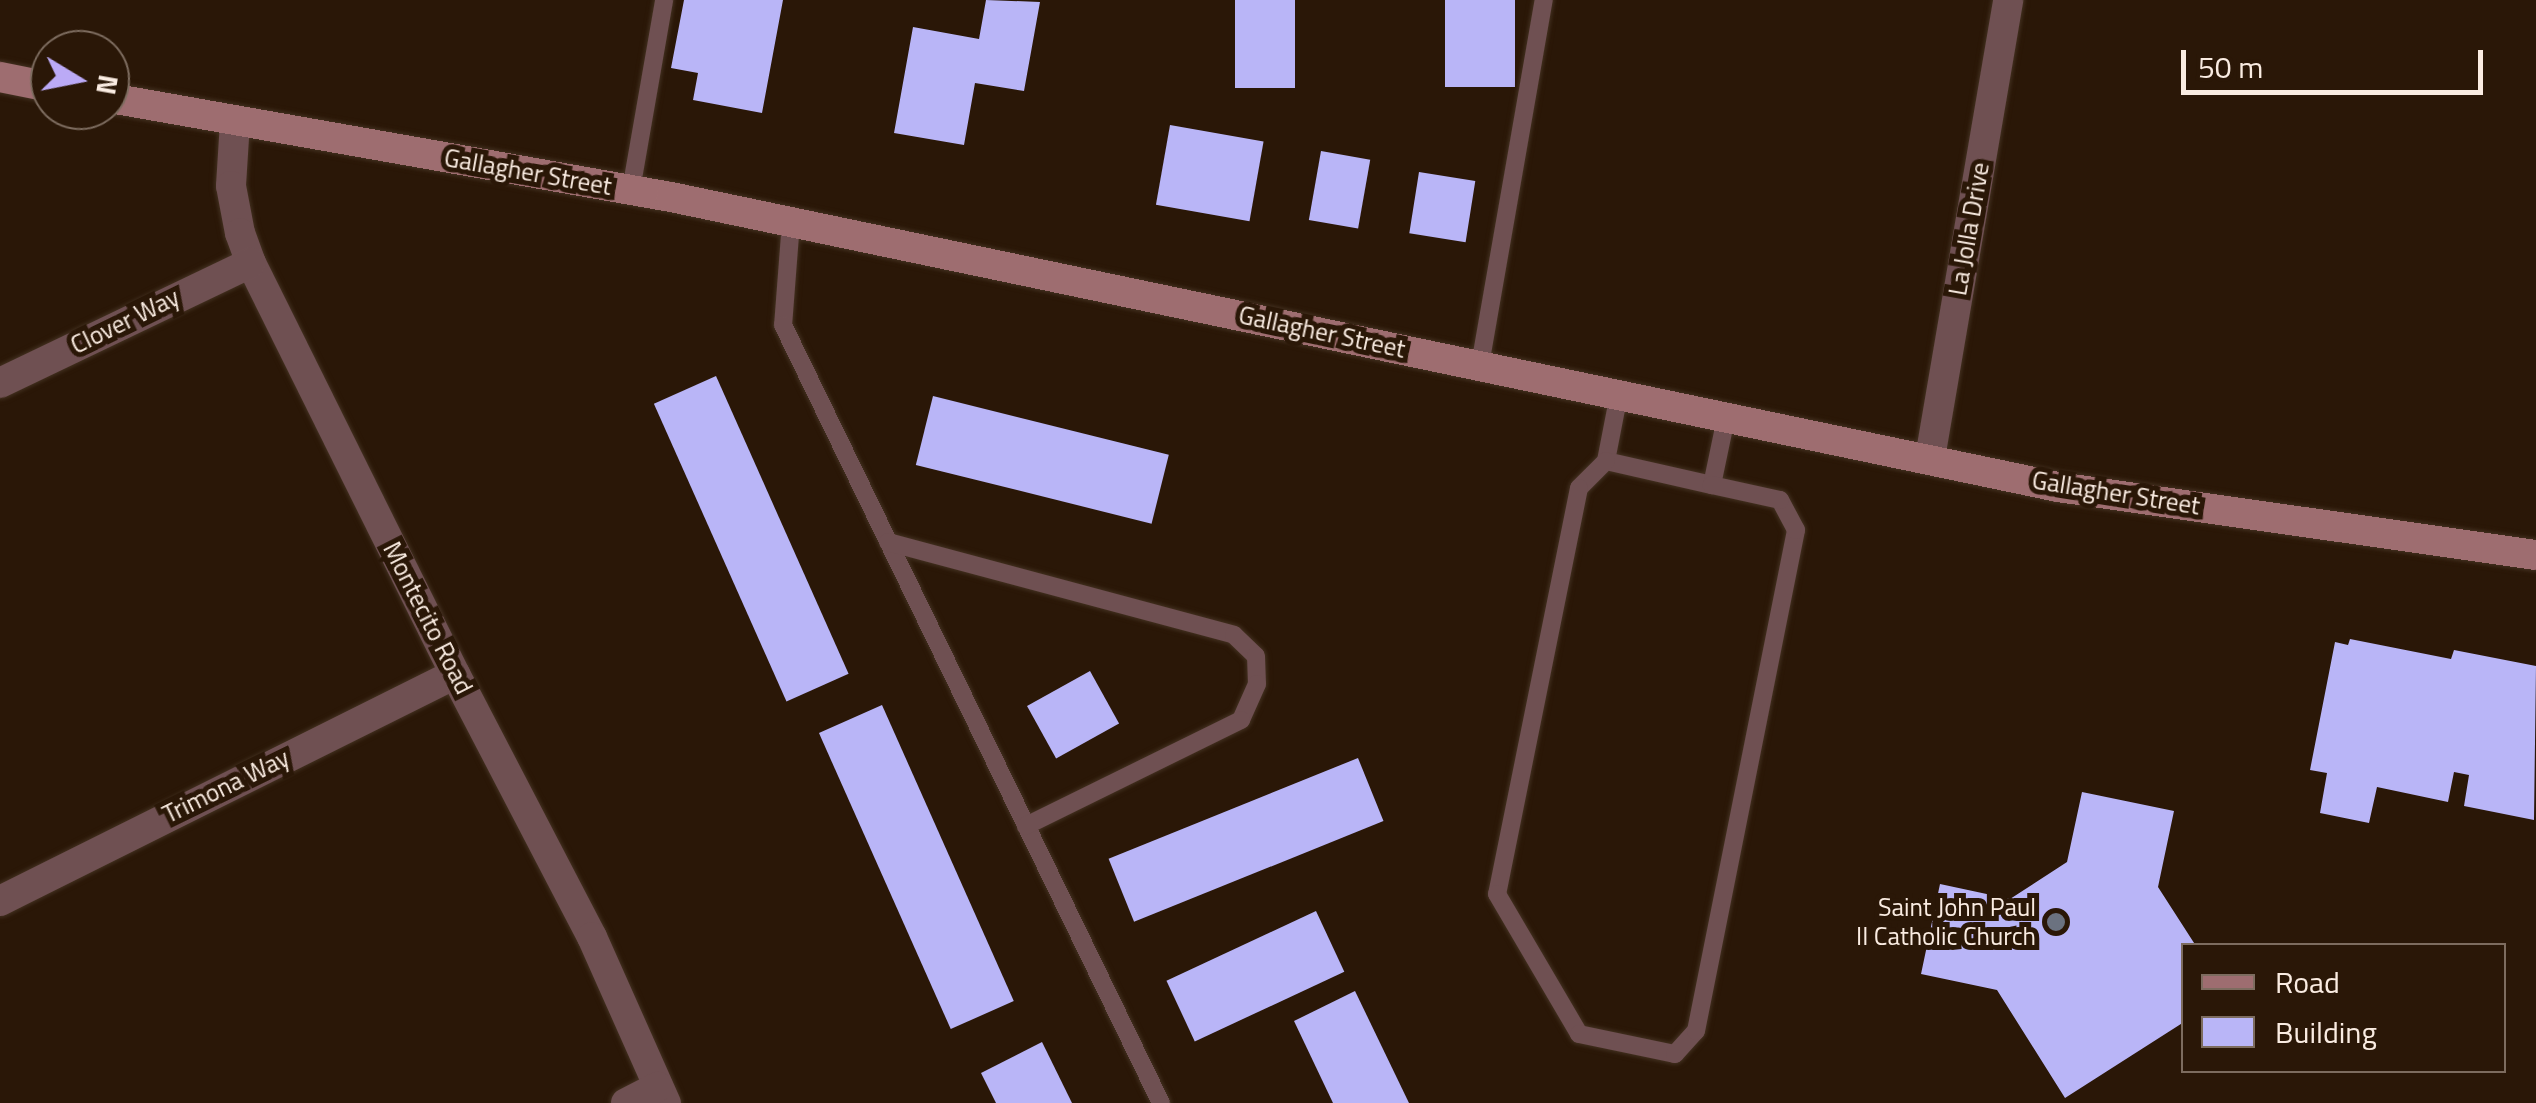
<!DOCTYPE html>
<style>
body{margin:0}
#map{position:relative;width:2536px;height:1103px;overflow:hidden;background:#2a1707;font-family:"Titillium Web",sans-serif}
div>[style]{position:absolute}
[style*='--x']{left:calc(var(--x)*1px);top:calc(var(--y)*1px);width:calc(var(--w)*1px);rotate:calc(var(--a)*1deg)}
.building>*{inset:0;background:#b9b5f7;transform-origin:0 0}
.roads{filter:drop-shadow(0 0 2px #433121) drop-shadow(0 0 2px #433121)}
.lane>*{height:18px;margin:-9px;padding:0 9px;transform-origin:9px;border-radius:9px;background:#6f5052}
.street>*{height:30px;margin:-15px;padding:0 15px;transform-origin:15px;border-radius:15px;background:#6f5052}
.secondary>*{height:30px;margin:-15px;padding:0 15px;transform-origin:15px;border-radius:15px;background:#9e6d70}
.dots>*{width:28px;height:28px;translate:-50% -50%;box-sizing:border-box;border:5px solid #2a1707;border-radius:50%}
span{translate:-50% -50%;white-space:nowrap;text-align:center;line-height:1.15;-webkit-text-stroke:10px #2a1707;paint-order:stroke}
.street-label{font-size:25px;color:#faece2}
.poi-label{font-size:25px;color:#faece2}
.right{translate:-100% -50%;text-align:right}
.legend{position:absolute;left:2181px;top:943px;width:325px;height:130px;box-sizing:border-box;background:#2a1707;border:2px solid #7d6c5f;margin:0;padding:12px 18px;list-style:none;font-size:30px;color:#faece2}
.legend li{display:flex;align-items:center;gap:20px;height:50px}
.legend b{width:50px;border:2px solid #7d6c5f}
.north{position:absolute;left:30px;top:30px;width:100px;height:100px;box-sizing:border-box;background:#2a1707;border:2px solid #7d6c5f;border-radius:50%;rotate:100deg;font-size:28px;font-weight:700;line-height:40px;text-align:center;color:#faece2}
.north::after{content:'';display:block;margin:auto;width:35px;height:45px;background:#bbaaf6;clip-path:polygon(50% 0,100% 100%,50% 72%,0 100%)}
.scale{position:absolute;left:2181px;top:50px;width:302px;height:45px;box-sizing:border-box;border:5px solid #faece2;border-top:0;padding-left:12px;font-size:30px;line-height:35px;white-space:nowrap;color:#faece2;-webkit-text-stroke:8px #2a1707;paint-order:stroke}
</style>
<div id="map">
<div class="building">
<i style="clip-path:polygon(684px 0,783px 0,762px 113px,693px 100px,698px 73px,671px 68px)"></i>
<i style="clip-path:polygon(986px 0,1040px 2px,1024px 91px,975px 83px,964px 145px,894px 133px,913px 27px,979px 39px)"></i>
<i style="left:1235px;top:0;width:60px;height:88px"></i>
<i style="left:1445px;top:0;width:70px;height:87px"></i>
<i style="left:1170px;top:125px;width:95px;height:81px;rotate:10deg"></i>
<i style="left:1321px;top:151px;width:50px;height:70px;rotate:10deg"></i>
<i style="left:1419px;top:172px;width:57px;height:62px;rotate:9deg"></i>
<i style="left:716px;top:376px;width:326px;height:68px;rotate:66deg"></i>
<i style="left:933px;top:396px;width:243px;height:71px;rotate:14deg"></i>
<i style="clip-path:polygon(2350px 639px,2451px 659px,2454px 650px,2536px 666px,2534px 820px,2464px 806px,2469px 775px,2454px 772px,2448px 802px,2377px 787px,2369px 823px,2320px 813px,2327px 773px,2310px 770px,2335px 642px,2348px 645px)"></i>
<i style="left:1090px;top:671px;width:60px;height:72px;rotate:61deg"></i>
<i style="left:882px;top:705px;width:324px;height:69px;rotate:66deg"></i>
<i style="left:1358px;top:758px;width:68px;height:269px;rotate:68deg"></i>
<i style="clip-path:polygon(2082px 792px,2174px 811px,2158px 887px,2196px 946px,2184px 946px,2184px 1022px,2065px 1098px,1997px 990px,1921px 974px,1940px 884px,2010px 899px,2067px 862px)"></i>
<i style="left:1316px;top:911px;width:67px;height:165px;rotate:65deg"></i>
<i style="clip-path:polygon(1355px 991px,1409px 1103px,1333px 1103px,1294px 1021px)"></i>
<i style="clip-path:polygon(1042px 1042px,1072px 1103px,996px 1103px,981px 1073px)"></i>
</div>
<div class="roads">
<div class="lane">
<i style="--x:631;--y:190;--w:193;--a:-80.1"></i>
<i style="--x:791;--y:222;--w:103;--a:94.4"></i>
<i style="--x:783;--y:325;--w:865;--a:64.09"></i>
<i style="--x:1480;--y:365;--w:371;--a:-80.1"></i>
<i style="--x:1619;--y:394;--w:68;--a:101"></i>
<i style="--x:1606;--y:461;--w:109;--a:12.8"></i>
<i style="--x:1712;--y:485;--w:68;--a:-78.2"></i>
<i style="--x:1606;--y:461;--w:38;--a:135"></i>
<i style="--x:1579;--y:488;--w:414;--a:101.4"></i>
<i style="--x:1497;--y:894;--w:162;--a:59.6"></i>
<i style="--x:1579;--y:1034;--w:98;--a:11.8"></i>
<i style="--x:1675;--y:1054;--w:31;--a:-48"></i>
<i style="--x:1696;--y:1031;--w:511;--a:-78.71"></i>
<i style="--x:1796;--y:530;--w:34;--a:-118"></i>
<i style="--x:1780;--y:500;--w:70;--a:-167.6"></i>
<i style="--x:888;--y:542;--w:358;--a:15"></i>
<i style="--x:1234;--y:635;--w:30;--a:44"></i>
<i style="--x:1256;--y:656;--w:28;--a:88"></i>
<i style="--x:1257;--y:684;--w:39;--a:114"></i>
<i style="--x:1241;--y:720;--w:240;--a:153.8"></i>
</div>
<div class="street">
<i style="--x:235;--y:122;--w:64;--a:93.6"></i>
<i style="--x:231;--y:186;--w:48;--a:79.2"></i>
<i style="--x:240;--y:233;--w:32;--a:70"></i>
<i style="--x:251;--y:263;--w:459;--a:63.6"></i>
<i style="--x:455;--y:674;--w:297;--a:62.5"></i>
<i style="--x:592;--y:937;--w:182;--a:66"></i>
<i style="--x:0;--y:383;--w:278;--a:-25.6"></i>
<i style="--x:1930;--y:458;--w:465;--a:-80.3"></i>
<i style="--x:0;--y:901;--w:508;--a:-26.51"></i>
<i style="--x:626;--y:1103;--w:36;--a:-27"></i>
</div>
<div class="secondary">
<i style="--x:0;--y:77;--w:51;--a:11.3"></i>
<i style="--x:110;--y:98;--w:570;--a:10.01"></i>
<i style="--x:671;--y:197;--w:1417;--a:11.81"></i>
<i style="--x:2058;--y:487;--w:483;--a:8.1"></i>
</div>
</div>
<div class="dots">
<i style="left:2056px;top:922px;background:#6b7280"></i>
</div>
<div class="street-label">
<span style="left:528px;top:172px;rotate:10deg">Gallagher Street</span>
<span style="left:1969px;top:229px;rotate:-80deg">La Jolla Drive</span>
<span style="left:125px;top:321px;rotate:-26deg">Clover Way</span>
<span style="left:1322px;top:332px;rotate:12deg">Gallagher Street</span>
<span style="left:2116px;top:493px;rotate:9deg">Gallagher Street</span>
<span style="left:428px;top:618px;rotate:63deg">Montecito Road</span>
<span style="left:226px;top:786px;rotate:-26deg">Trimona Way</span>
</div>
<div class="poi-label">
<span class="right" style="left:2036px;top:922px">Saint John Paul<br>II Catholic Church</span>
</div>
<ul class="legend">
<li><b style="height:12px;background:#9e6d70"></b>Road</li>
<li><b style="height:28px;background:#b9b5f7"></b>Building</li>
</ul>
<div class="north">N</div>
<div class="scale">50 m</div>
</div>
